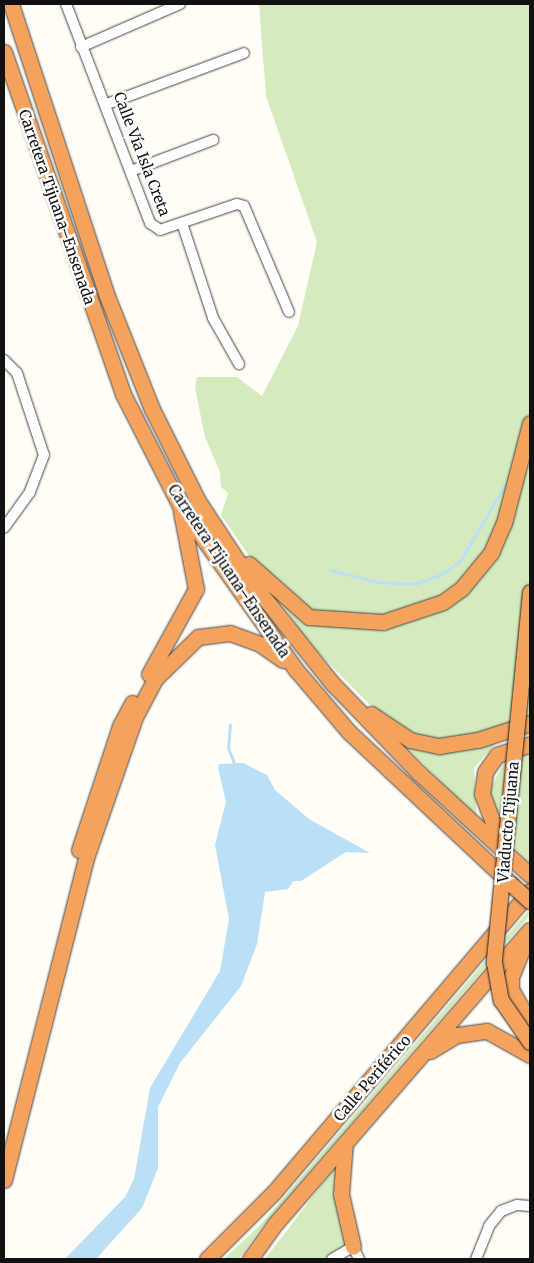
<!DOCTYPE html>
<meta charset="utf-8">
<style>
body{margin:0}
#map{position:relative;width:534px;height:1263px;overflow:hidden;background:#fffdf5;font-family:Merriweather,serif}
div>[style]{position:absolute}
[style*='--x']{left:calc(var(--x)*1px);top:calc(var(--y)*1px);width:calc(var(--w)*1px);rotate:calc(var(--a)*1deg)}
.green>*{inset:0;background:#d5ebbd}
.water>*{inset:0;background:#b9e0f7}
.stream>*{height:3px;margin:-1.5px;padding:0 1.5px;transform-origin:1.5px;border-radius:1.5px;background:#b9e0f7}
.roads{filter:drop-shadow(0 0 1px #444) drop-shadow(0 0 1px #444)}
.minor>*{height:10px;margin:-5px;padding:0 5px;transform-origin:5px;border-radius:5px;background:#fff}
.highway>*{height:15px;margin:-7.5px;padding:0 7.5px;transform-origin:7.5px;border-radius:7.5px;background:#f5a25d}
.bridges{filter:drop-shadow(0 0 1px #222) drop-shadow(0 0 1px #222)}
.highway-bridge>*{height:15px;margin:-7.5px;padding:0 7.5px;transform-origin:7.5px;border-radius:7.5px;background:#f5a25d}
span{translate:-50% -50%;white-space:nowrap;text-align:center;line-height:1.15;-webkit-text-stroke:5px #fff;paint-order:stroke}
.street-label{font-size:15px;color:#111}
.frame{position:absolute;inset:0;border:5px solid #111;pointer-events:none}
</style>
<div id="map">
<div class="green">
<i style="clip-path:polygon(259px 4px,530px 4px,530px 715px,460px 742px,428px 742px,378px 713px,309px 643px,221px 515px,228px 493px,221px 487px,220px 472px,205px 437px,195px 388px,197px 377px,237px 377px,262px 396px,298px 326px,317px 242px,266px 96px)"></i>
<i style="clip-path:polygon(530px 731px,530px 735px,498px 741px,474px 768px,477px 819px,405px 745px,478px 745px)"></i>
<i style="clip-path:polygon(530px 752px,530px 863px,504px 837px,489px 791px,506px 759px)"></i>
<i style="clip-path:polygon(528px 911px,530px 915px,259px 1231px,239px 1259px,224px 1259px,261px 1224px)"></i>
<i style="clip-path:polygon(337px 1165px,338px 1213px,347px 1245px,326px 1258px,265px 1259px)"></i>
</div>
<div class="water">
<i style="clip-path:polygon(243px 763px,267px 775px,275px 790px,309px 819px,370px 853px,346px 852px,301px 881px,293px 881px,288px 889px,265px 892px,257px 944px,241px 986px,180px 1063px,158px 1107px,158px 1168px,142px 1208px,96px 1259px,65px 1259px,125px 1197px,134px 1179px,150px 1088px,220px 971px,229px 919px,215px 845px,226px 802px,218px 768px,219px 764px)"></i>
</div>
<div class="stream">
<i style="--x:330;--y:570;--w:49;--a:14"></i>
<i style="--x:378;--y:582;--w:37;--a:3"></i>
<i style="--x:415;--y:584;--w:27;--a:-20"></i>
<i style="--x:440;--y:575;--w:24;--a:-35"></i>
<i style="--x:460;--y:561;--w:94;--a:-59.3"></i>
<i style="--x:230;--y:725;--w:23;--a:95"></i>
<i style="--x:228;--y:748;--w:18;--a:68"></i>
</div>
<div class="roads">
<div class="minor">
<i style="--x:66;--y:4;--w:235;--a:69"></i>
<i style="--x:150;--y:223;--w:12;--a:35"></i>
<i style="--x:160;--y:230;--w:81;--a:-18.7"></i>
<i style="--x:237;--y:204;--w:7;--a:16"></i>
<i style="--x:244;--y:206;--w:115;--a:67"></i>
<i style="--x:81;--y:47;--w:108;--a:-23.5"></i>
<i style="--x:107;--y:104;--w:146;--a:-20.4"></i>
<i style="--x:131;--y:171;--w:88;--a:-20.7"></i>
<i style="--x:182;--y:223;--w:100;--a:71.9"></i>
<i style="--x:213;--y:318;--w:53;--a:60.5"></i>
<i style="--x:4;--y:360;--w:18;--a:45"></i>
<i style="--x:17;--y:373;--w:86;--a:71.8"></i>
<i style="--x:44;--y:455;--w:40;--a:111"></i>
<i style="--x:30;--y:492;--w:44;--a:125.8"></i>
<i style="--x:332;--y:1259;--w:24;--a:-30"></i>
<i style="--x:353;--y:1247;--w:13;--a:63"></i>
<i style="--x:476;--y:1259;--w:35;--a:-68"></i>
<i style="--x:489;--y:1226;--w:19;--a:-51"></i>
<i style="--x:501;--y:1211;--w:17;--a:-21"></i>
<i style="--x:517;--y:1205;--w:13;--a:4"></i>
</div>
<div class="highway">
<i style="--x:11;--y:4;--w:307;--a:71.8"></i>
<i style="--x:107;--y:296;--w:122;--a:68.3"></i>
<i style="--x:152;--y:409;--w:103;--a:63.4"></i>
<i style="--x:198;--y:501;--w:95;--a:56.6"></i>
<i style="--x:250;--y:580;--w:132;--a:51.5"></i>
<i style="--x:332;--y:683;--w:124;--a:46"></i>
<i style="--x:418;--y:772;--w:152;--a:42.6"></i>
<i style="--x:4;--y:52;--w:362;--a:70.8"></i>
<i style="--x:123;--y:394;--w:126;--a:63"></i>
<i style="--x:180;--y:506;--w:202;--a:54.7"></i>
<i style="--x:297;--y:671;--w:80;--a:49.6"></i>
<i style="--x:349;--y:732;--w:221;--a:43.2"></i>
<i style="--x:249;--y:564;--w:80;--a:41.5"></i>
<i style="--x:309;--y:617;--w:74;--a:3.9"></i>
<i style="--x:383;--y:622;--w:63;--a:-18.4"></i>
<i style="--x:443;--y:602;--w:24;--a:-36"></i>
<i style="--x:462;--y:588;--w:45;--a:-50.4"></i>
<i style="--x:491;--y:553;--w:33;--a:-67"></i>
<i style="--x:504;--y:523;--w:103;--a:-75.4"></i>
<i style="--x:149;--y:674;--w:97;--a:-61.1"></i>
<i style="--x:196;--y:589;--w:78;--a:-101"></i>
<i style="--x:371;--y:714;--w:47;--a:33.7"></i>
<i style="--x:410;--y:740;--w:30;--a:12"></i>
<i style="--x:439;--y:746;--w:39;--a:-9"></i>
<i style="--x:478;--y:740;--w:55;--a:-18.1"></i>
<i style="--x:502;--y:846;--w:56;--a:-111"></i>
<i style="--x:482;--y:794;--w:22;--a:-82"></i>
<i style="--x:485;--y:772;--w:21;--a:-55"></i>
<i style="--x:497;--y:755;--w:35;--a:-18"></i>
<i style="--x:79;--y:850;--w:131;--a:-71.7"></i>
<i style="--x:120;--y:726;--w:26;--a:-62"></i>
<i style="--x:524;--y:945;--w:35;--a:112"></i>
<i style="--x:511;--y:977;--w:12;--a:90"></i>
<i style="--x:511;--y:989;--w:39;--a:61"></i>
<i style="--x:430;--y:1051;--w:31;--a:-31"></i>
<i style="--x:457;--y:1035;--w:30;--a:-8"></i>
<i style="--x:487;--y:1031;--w:49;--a:29.2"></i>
<i style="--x:345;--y:1143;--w:51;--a:94.5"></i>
<i style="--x:341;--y:1194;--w:54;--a:77.2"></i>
<i style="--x:4;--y:1180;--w:335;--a:-75.7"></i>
<i style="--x:87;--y:855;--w:146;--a:-70.8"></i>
<i style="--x:135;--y:717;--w:43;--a:-62.2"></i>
<i style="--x:155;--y:679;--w:60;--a:-44.3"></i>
<i style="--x:198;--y:637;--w:32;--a:-7"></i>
<i style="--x:230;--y:633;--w:32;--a:20"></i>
<i style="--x:260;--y:644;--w:28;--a:35"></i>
<i style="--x:207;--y:1259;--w:95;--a:-45"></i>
<i style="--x:274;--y:1192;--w:395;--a:-49.6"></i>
<i style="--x:250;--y:1259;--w:43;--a:-54.5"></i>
<i style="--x:275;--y:1224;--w:389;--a:-49.1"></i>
</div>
</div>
<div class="bridges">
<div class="highway-bridge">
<i style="--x:530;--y:592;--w:372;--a:95.6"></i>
<i style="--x:494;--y:962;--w:39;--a:80"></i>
<i style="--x:501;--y:1000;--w:51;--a:55.4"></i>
<i style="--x:512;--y:885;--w:24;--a:42"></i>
</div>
</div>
<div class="street-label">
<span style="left:142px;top:154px;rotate:69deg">Calle Vía Isla Creta</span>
<span style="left:57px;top:207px;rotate:71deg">Carretera Tijuana–Ensenada</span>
<span style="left:229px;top:571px;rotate:56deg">Carretera Tijuana–Ensenada</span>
<span style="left:508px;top:822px;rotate:-85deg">Viaducto Tijuana</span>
<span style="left:372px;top:1078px;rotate:-49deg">Calle Periférico</span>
</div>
<div class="frame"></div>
</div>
